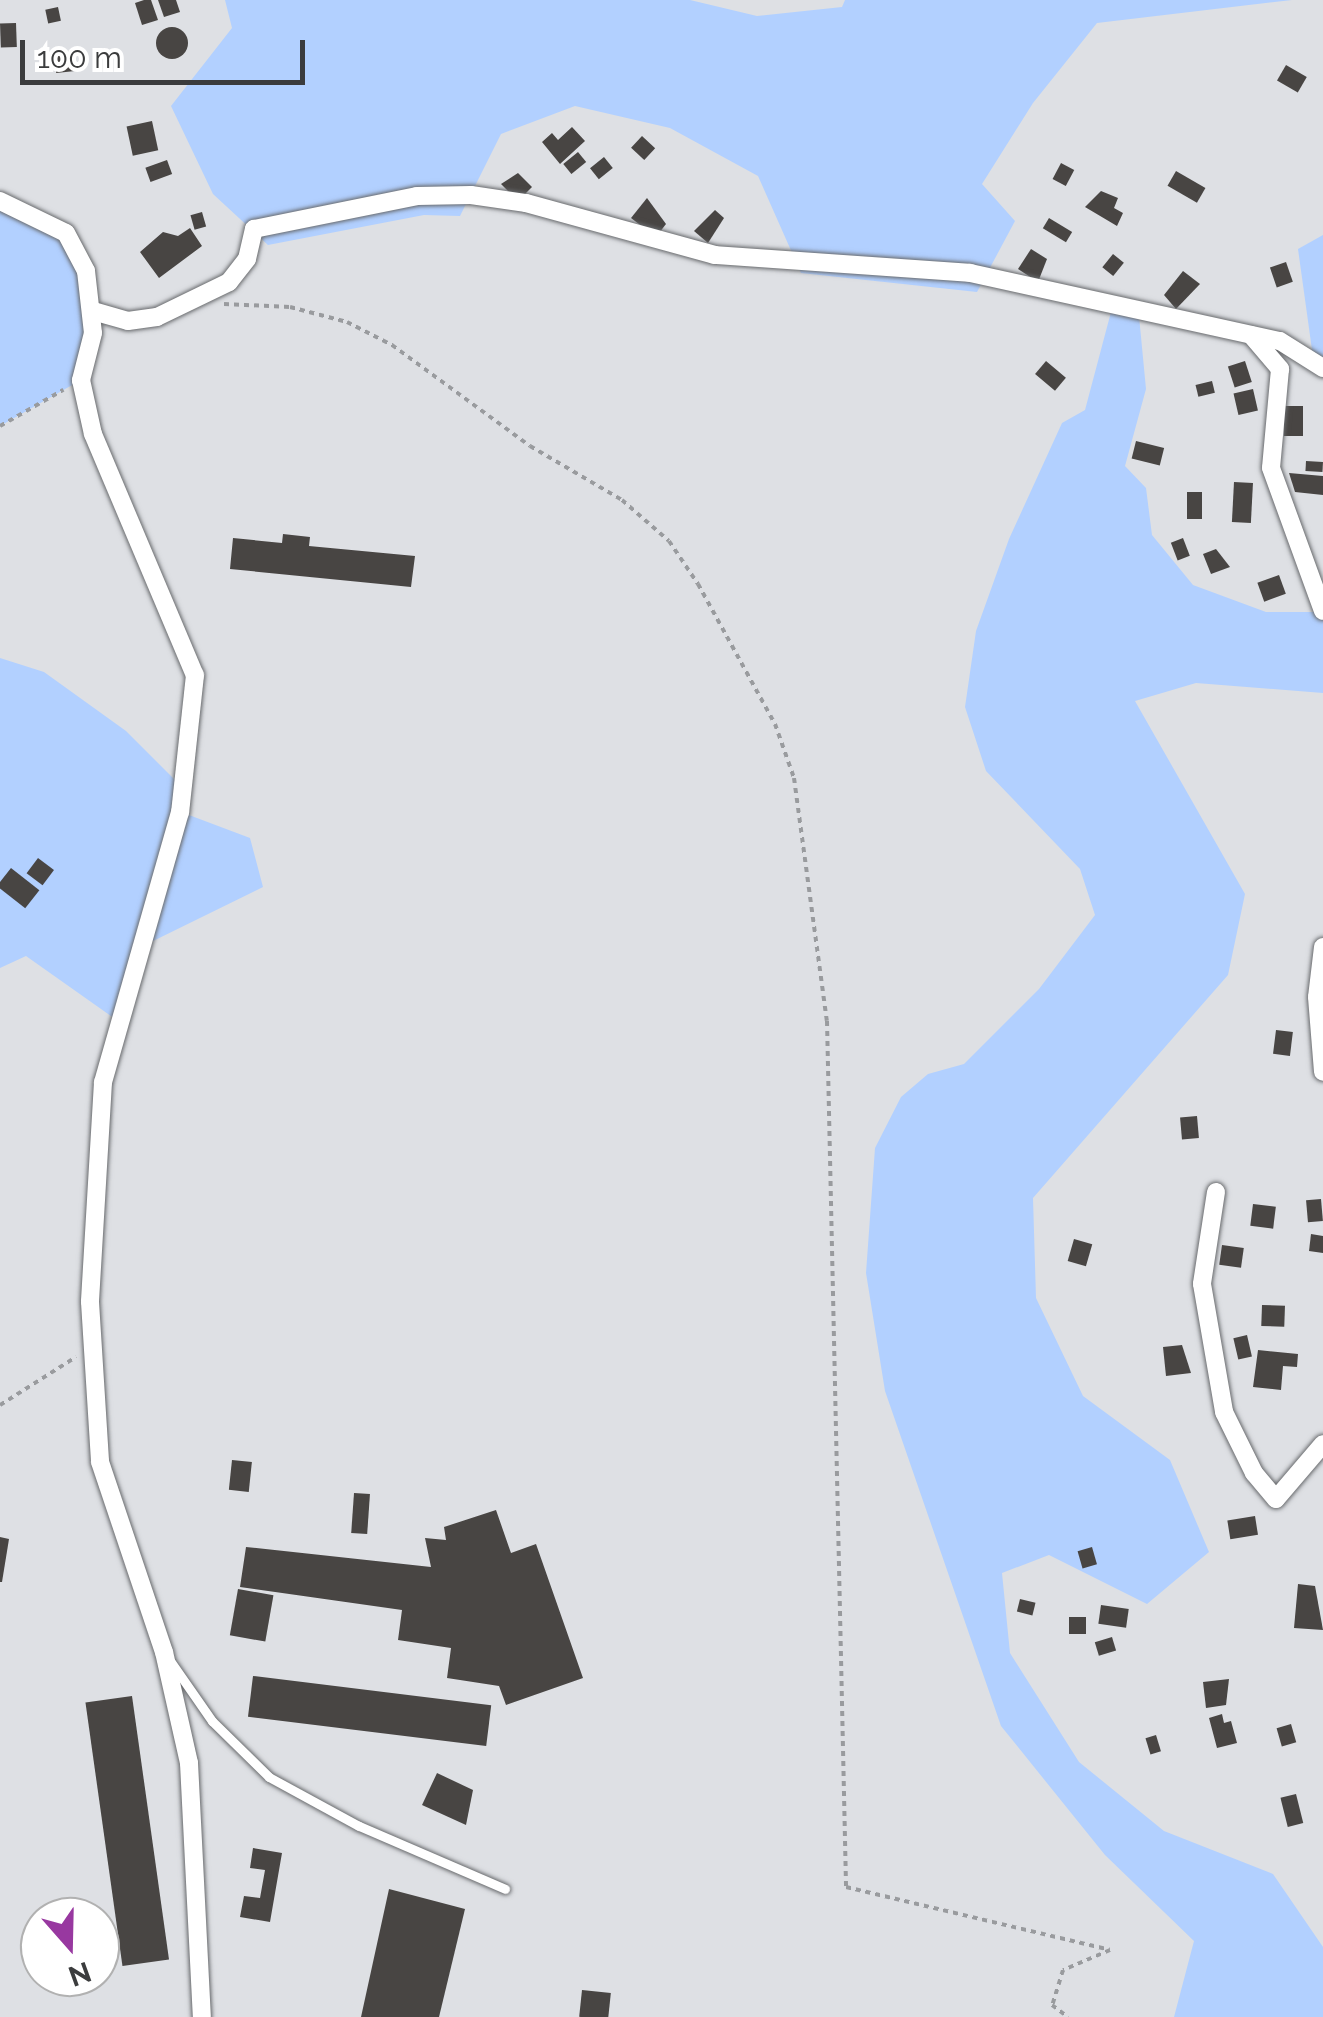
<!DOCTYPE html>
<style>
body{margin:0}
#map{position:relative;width:1323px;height:2017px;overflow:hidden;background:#dee0e4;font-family:Raleway,sans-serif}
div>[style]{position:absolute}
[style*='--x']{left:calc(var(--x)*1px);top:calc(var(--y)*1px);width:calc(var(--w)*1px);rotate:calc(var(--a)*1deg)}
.green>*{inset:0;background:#b2d0ff}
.building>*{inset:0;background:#484543;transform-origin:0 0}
.round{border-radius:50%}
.path>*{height:4px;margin-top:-2px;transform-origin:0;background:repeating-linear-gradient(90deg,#999b9e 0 5px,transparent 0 10px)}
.roads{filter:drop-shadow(0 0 2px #686a6d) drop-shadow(0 0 2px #686a6d)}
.lane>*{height:9px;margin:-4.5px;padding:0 4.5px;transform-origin:4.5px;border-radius:4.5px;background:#fff}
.street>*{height:18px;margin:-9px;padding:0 9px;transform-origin:9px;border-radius:9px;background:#fff}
span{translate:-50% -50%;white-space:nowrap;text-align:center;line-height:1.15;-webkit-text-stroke:10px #fff;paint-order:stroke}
.north{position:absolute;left:20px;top:1897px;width:100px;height:100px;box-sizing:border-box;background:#fff;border:2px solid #b1b1b1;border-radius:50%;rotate:160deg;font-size:28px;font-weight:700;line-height:40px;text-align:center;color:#3b3c3d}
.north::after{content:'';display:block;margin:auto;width:35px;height:45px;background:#9838a0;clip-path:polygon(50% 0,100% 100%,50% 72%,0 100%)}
.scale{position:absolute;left:20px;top:40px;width:285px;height:45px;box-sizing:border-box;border:5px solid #3b3c3d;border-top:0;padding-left:12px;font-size:30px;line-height:35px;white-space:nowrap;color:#3b3c3d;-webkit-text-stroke:8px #fff;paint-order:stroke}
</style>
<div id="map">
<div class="green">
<i style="clip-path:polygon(225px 0,690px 0,757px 16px,842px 7px,845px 0,1292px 0,1097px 23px,1033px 103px,982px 184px,1015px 221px,977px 292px,801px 273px,758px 176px,670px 128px,575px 106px,501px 134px,460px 216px,424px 215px,268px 245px,213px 194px,171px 106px,232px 28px)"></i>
<i style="clip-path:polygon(0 201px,66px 233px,93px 301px,81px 380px,0 426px)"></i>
<i style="clip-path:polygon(1323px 235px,1323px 368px,1313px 357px,1298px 249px)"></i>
<i style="clip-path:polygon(1111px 312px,1139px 316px,1146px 389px,1125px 466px,1146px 488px,1152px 535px,1193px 585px,1266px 612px,1323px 612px,1323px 693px,1196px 683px,1135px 701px,1245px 894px,1228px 975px,1033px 1198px,1036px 1298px,1083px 1396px,1170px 1460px,1209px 1552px,1147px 1604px,1049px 1555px,1002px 1573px,1010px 1653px,1079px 1762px,1164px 1831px,1273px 1874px,1323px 1947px,1323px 2017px,1174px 2017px,1194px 1941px,1105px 1855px,1001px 1726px,885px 1391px,866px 1273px,875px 1148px,901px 1097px,928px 1074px,964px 1064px,1039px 989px,1095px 915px,1080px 869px,986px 771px,965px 707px,976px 631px,1009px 539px,1062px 423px,1085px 410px)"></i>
<i style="clip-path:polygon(0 658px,44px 672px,126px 731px,184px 789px,181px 812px,250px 838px,263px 887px,147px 944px,118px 1021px,26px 956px,0 968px)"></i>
</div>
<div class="building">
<i style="clip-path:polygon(144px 0,151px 0,158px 20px,142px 25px,135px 3px)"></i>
<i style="clip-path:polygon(158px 0,176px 0,180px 12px,164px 17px)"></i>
<i style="left:58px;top:7px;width:14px;height:13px;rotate:78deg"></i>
<i style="left:16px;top:23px;width:24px;height:16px;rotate:88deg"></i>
<i class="round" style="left:156px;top:27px;width:32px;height:32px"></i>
<i style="left:73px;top:51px;width:20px;height:19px;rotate:84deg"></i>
<i style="left:1286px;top:65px;width:24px;height:18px;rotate:30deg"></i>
<i style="left:152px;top:121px;width:30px;height:26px;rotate:78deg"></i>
<i style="clip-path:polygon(572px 127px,585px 141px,560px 164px,542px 142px,552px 133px,558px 140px)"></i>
<i style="left:642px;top:136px;width:18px;height:16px;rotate:43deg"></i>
<i style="left:578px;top:152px;width:13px;height:19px;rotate:51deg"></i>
<i style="left:604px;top:157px;width:14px;height:18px;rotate:51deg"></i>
<i style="left:167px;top:160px;width:15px;height:23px;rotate:70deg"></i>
<i style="left:1061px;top:163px;width:15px;height:18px;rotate:28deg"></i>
<i style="left:1176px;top:171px;width:34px;height:17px;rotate:30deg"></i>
<i style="clip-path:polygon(518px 173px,532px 187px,518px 201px,501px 184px)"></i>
<i style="clip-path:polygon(1101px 191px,1118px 198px,1114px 208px,1123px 213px,1117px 226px,1085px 207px)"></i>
<i style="clip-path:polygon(647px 198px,666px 224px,656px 237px,631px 218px)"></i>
<i style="clip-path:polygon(715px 210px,724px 218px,708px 243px,694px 231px)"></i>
<i style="left:202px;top:212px;width:15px;height:12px;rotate:74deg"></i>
<i style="left:1049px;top:218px;width:27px;height:12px;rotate:31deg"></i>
<i style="clip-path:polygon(190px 228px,202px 246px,159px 278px,140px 252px,163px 232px,178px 236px)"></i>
<i style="clip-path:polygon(1031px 249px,1047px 259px,1038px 282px,1018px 269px)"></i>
<i style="left:1113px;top:254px;width:14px;height:17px;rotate:39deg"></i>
<i style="left:1286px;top:262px;width:21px;height:17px;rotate:71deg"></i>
<i style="clip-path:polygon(1183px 271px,1200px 284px,1176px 309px,1164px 295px)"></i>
<i style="left:1046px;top:361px;width:26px;height:17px;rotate:40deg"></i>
<i style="left:1245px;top:361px;width:22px;height:18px;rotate:72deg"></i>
<i style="left:1212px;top:381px;width:12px;height:17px;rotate:76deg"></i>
<i style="left:1253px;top:389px;width:22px;height:20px;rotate:77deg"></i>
<i style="left:1284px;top:406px;width:19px;height:30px"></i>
<i style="left:1136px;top:441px;width:29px;height:18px;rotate:14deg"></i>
<i style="left:1306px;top:461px;width:17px;height:10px;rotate:3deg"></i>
<i style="clip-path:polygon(1289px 473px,1323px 476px,1323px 495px,1295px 492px)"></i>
<i style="left:1234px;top:482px;width:19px;height:40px;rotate:3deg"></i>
<i style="left:1187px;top:492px;width:15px;height:27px"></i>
<i style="clip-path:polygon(283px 534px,310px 537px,309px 546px,415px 556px,411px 587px,230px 569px,233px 538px,282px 543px)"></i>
<i style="left:1183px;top:538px;width:19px;height:13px;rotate:69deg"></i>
<i style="clip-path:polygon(1216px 549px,1230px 567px,1211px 574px,1203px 554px)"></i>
<i style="left:1279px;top:575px;width:20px;height:23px;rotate:70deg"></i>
<i style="left:38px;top:858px;width:20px;height:19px;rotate:37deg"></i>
<i style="left:11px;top:868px;width:36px;height:23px;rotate:38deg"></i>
<i style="left:1276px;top:1030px;width:17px;height:24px;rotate:7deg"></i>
<i style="left:1197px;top:1116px;width:22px;height:17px;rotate:85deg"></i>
<i style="left:1321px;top:1199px;width:22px;height:15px;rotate:85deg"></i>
<i style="left:1253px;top:1204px;width:23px;height:22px;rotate:7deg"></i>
<i style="clip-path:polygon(1311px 1234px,1323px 1236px,1323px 1253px,1309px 1251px)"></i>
<i style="left:1074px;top:1239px;width:19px;height:23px;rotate:16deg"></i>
<i style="left:1222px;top:1245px;width:22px;height:20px;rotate:8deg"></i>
<i style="left:1262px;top:1305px;width:23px;height:21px;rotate:2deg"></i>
<i style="left:1247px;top:1335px;width:22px;height:14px;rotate:77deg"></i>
<i style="clip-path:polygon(1182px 1345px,1191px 1373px,1166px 1376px,1163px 1347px)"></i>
<i style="clip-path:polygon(1258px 1350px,1298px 1354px,1297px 1367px,1283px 1366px,1281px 1390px,1253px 1387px)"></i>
<i style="left:232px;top:1460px;width:20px;height:30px;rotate:6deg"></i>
<i style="left:354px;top:1493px;width:16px;height:40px;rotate:4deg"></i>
<i style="clip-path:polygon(496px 1510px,511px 1553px,536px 1544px,583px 1678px,506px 1705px,499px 1686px,447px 1678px,451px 1648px,398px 1640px,402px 1610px,240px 1587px,246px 1547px,431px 1567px,425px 1538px,446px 1540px,444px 1527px)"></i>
<i style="left:1255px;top:1516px;width:19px;height:28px;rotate:81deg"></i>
<i style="clip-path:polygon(0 1537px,9px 1539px,2px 1582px,0 1582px)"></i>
<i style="left:1092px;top:1547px;width:18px;height:15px;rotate:74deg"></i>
<i style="clip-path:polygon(1298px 1584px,1315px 1586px,1323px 1630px,1294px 1628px)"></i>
<i style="left:238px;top:1589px;width:36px;height:47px;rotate:10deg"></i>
<i style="left:1020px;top:1599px;width:16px;height:13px;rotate:14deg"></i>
<i style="left:1101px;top:1605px;width:28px;height:19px;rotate:8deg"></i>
<i style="left:1069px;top:1617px;width:17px;height:17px"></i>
<i style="left:1112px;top:1637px;width:14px;height:18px;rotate:73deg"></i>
<i style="left:253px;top:1676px;width:240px;height:41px;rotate:7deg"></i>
<i style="clip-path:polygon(1229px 1679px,1226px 1705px,1206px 1708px,1203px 1682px)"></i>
<i style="left:132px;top:1696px;width:266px;height:47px;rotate:82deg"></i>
<i style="clip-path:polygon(1222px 1714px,1224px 1723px,1231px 1721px,1237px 1743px,1217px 1748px,1209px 1718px)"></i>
<i style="left:1291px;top:1724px;width:19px;height:15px;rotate:74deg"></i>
<i style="left:1156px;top:1735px;width:17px;height:11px;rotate:73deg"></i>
<i style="clip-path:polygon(437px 1773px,473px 1790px,466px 1825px,422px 1805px)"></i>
<i style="left:1296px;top:1794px;width:30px;height:16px;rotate:76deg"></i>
<i style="clip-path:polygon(253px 1848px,282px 1853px,270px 1922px,240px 1917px,244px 1896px,260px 1898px,265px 1870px,250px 1868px)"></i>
<i style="clip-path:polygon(389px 1889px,465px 1909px,439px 2017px,361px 2017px)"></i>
<i style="left:582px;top:1990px;width:29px;height:27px;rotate:6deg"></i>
</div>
<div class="path">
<i style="--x:224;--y:304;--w:66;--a:2.6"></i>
<i style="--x:290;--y:307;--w:59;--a:14.7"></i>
<i style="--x:347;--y:322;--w:51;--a:27.1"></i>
<i style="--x:392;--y:345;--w:171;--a:36.2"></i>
<i style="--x:530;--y:446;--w:107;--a:30.4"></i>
<i style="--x:622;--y:500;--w:62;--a:41.1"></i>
<i style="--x:669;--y:541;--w:52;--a:56"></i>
<i style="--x:698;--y:584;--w:160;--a:61.2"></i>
<i style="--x:775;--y:724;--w:57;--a:70.6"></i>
<i style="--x:794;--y:778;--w:245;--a:82.3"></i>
<i style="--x:827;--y:1021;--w:866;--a:88.74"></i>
<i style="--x:846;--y:1887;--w:271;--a:13.4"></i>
<i style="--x:1110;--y:1950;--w:51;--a:156.9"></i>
<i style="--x:1063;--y:1970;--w:37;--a:107"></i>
<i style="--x:1052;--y:2005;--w:20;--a:37"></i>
<i style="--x:0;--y:426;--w:73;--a:-29.7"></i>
<i style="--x:0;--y:1405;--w:90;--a:-32.3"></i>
</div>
<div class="roads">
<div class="lane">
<i style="--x:171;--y:1662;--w:72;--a:55.2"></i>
<i style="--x:212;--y:1721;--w:80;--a:44.5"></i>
<i style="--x:269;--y:1777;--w:102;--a:28.6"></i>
<i style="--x:359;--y:1826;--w:159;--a:23.3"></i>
</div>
<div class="street">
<i style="--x:0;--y:201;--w:73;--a:25.9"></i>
<i style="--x:66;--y:233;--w:43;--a:62.2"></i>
<i style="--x:86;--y:271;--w:62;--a:83.6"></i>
<i style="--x:93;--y:333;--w:49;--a:104.3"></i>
<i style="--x:81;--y:380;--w:55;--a:77.5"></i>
<i style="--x:93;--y:434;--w:262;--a:67.1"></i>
<i style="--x:195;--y:675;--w:138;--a:96.2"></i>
<i style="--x:180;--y:812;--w:281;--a:105.9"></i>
<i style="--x:103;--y:1082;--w:220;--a:93.4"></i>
<i style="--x:90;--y:1302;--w:160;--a:86.4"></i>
<i style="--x:100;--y:1462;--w:200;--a:71.4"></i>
<i style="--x:164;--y:1652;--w:114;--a:77.3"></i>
<i style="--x:189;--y:1763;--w:254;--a:87.1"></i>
<i style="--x:93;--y:311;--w:36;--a:16"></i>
<i style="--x:128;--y:321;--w:29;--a:-8"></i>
<i style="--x:157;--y:317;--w:80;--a:-25.9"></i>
<i style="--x:229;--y:282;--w:29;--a:-52"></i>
<i style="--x:247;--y:259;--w:31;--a:-77"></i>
<i style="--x:254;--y:229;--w:166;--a:-11.4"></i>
<i style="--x:417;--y:196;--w:54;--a:-1.1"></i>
<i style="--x:471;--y:195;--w:56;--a:8.3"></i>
<i style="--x:526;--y:203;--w:196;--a:15.4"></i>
<i style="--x:715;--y:255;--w:256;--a:4"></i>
<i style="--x:970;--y:273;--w:317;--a:12.4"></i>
<i style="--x:1280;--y:341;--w:51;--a:32.1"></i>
<i style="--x:1251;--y:335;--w:45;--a:49.5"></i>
<i style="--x:1280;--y:369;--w:99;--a:95.2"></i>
<i style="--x:1271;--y:468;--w:152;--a:70"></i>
<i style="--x:1323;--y:947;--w:50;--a:96.8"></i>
<i style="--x:1317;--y:997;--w:75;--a:85.4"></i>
<i style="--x:1216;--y:1192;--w:93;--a:98.7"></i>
<i style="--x:1202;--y:1284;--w:130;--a:80.2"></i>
<i style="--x:1224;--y:1412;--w:68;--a:63.8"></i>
<i style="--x:1254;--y:1473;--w:34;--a:50"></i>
<i style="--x:1276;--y:1499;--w:72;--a:-49.5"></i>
</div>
</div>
<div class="north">N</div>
<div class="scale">100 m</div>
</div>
